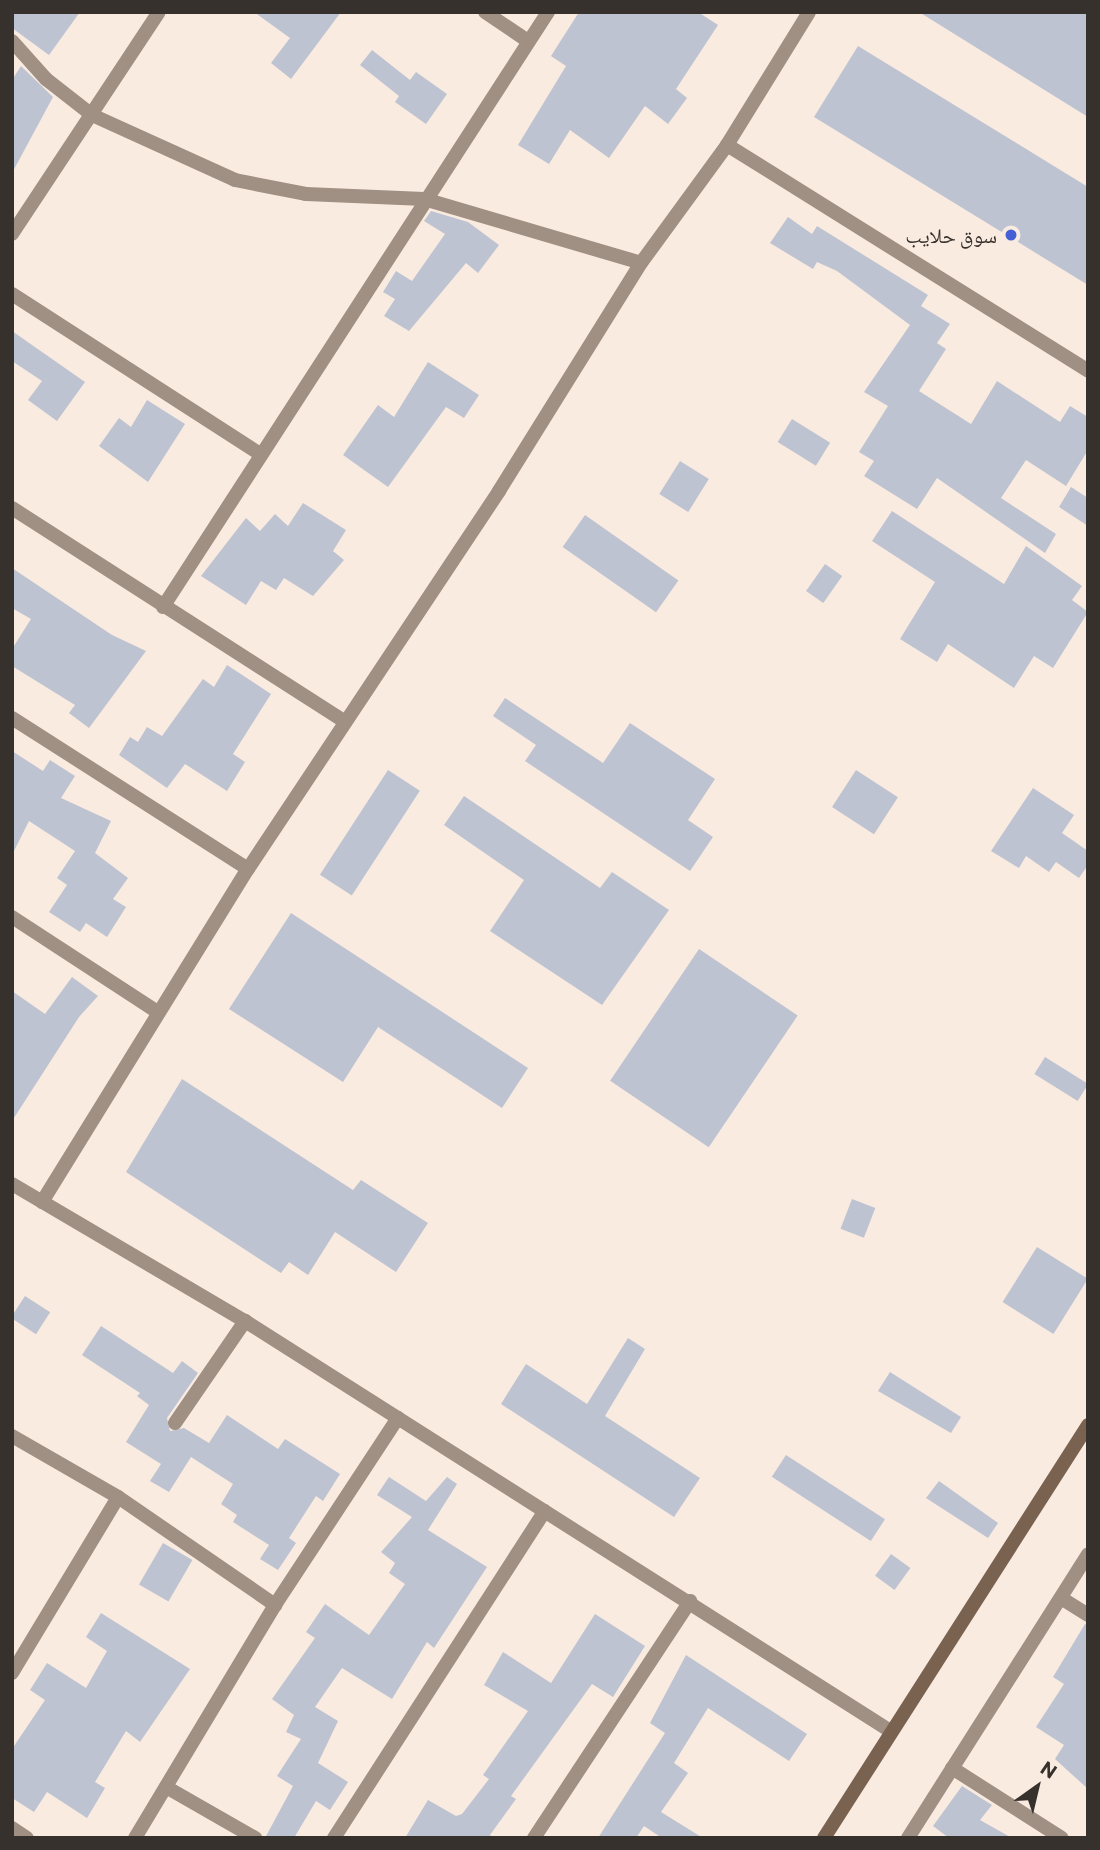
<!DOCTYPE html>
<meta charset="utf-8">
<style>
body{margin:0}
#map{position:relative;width:1100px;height:1850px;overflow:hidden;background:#faebe1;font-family:Commissioner,"Noto Naskh Arabic",sans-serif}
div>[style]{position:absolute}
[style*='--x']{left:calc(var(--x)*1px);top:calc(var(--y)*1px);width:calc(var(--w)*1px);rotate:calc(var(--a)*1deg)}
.building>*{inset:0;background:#bdc3d1;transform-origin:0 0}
.street>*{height:14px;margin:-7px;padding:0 7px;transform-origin:7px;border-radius:7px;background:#a08f83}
.secondary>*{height:14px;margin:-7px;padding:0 7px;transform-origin:7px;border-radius:7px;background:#7a6251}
.dots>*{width:19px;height:19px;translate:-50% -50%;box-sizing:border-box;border:4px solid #faebe1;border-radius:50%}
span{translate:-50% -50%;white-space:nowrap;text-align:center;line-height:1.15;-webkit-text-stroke:7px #faebe1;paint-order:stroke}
.poi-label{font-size:21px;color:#37312d}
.right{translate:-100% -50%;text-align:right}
.frame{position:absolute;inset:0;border:14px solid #37312d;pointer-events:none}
.north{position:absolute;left:1002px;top:1752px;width:70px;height:70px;-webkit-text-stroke:5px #faebe1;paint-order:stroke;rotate:34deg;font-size:19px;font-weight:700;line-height:28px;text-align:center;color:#37312d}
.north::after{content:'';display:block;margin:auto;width:24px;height:32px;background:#37312d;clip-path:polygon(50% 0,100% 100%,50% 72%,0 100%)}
</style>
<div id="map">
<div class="building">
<i style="clip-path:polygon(12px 12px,80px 12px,49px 55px,12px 28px)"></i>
<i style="clip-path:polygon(254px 12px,341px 12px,291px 79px,271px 63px,290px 38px)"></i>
<i style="clip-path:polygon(579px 12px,698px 12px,718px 25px,676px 89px,687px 98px,668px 124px,645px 106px,609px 158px,570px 130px,549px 164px,518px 145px,566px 66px,551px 56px)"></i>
<i style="clip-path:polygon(919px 12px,1088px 12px,1088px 117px)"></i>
<i style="clip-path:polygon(858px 46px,1088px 187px,1088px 285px,814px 117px)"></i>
<i style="clip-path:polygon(372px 50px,410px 80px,416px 72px,447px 94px,426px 124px,395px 102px,399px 96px,360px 65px)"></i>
<i style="clip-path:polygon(21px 66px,53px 97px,12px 173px,12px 80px)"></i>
<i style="clip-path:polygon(431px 211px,468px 222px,499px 245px,478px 273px,466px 263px,409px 331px,384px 316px,395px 299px,383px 292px,396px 271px,412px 281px,445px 234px,424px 221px)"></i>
<i style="clip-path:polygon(788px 217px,812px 234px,817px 226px,928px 295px,921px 306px,950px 324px,937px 343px,946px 349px,919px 391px,971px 424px,997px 381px,1060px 422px,1070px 406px,1088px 417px,1088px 450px,1066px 486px,1026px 460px,1001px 498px,1056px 534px,1045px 553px,937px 478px,917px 509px,864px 476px,874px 461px,859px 452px,888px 406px,864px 392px,910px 325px,837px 271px,817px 262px,813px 269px,770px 243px)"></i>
<i style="clip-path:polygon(12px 331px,85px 382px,57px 421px,28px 400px,42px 381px,12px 361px)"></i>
<i style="clip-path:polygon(428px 362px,479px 395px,464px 418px,446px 407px,388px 487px,343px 455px,378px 405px,394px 417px)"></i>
<i style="clip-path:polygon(147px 400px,185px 424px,148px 482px,99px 446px,119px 418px,131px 427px)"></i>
<i style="left:792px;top:419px;width:45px;height:27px;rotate:32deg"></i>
<i style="left:680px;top:461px;width:34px;height:39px;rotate:32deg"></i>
<i style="clip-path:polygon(1071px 487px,1088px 498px,1088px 526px,1059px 507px)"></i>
<i style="clip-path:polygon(303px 503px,346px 530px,333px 551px,344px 560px,313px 596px,284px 578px,276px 590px,261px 581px,246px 605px,201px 576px,246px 518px,260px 531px,275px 514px,288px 526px)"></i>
<i style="clip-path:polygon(892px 511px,1004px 584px,1026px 546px,1082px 586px,1072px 600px,1088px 612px,1053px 668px,1034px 656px,1014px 688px,948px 644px,937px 662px,900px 639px,935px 582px,872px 541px)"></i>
<i style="left:585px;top:515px;width:114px;height:39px;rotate:35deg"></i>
<i style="left:825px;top:564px;width:21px;height:33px;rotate:35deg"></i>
<i style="clip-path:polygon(12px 568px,112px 635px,146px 651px,89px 728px,69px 713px,75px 705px,12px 666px,12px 649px,31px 619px,12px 608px)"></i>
<i style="clip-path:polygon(227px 665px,271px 694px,233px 754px,245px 762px,227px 791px,185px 764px,167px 788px,119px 755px,130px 737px,138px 742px,147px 727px,162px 736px,203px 679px,214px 687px)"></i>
<i style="clip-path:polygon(505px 698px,603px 763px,630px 723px,715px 779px,688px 820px,713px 837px,690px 871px,525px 761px,536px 745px,493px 716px)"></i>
<i style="clip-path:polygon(12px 751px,43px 771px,50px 760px,75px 776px,61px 798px,111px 821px,95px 853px,128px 878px,113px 899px,126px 907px,107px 937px,86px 923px,80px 932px,49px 912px,67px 885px,57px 878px,75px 851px,29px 821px,12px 855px)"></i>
<i style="left:388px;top:770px;width:38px;height:125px;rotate:33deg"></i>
<i style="left:856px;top:770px;width:50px;height:44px;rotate:33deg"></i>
<i style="clip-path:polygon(1033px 788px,1074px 815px,1062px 833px,1088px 851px,1088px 865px,1079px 878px,1056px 862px,1049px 872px,1026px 856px,1019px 868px,991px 851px)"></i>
<i style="clip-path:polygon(464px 796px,600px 888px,612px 872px,669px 910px,602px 1005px,490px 931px,524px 880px,444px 825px)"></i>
<i style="clip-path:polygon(291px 913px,528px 1068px,502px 1108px,378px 1027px,343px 1082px,229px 1009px)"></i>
<i style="left:699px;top:949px;width:119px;height:159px;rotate:34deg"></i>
<i style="clip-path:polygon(72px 977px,98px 996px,79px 1017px,12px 1121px,12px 991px,45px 1014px)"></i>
<i style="left:1045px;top:1057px;width:51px;height:20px;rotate:32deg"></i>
<i style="clip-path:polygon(182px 1079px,353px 1190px,361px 1180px,428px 1223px,396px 1272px,335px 1232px,308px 1275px,289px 1262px,281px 1273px,126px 1172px)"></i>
<i style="left:852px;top:1199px;width:25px;height:32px;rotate:21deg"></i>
<i style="left:1037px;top:1247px;width:60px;height:65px;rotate:32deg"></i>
<i style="left:25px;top:1296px;width:30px;height:26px;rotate:33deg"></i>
<i style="clip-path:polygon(101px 1326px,173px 1373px,182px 1361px,198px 1373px,167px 1418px,170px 1431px,184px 1428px,209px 1443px,227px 1415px,278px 1449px,285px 1439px,340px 1474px,323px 1501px,316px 1496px,289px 1538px,296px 1543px,278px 1570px,260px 1559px,269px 1545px,233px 1522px,237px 1515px,221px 1504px,233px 1484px,191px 1457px,169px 1492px,150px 1481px,161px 1464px,126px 1442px,149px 1405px,137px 1396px,140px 1393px,82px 1355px)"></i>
<i style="clip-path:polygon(628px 1338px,645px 1349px,605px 1416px,700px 1478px,674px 1517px,501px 1404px,526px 1364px,587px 1404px)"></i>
<i style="clip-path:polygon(890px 1372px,961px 1417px,951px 1433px,878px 1391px)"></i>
<i style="left:786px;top:1455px;width:118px;height:26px;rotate:33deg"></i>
<i style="clip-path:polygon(389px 1477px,426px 1501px,447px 1477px,457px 1484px,428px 1530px,487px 1567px,434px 1648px,427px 1642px,392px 1699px,342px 1668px,315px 1707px,338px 1721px,318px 1763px,348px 1782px,330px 1810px,316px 1801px,294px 1838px,265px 1838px,293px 1786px,277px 1776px,301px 1739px,286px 1732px,294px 1715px,272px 1699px,315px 1638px,306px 1632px,325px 1604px,369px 1635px,405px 1584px,389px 1573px,395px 1563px,381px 1552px,412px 1517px,377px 1495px)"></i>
<i style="clip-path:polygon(939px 1481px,998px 1523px,988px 1538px,926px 1498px)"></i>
<i style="left:163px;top:1543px;width:34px;height:48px;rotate:30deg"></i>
<i style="left:891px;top:1554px;width:24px;height:27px;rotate:36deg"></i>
<i style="clip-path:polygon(101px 1613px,190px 1669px,140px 1742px,126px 1731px,95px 1782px,105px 1788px,87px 1818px,47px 1792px,34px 1812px,12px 1798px,12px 1749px,45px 1700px,30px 1690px,47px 1663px,86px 1688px,107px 1651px,86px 1637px)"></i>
<i style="clip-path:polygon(595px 1614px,645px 1646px,613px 1697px,592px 1684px,511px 1796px,516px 1799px,490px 1835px,494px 1838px,405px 1838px,428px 1800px,456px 1816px,462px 1814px,489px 1779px,483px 1775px,528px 1711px,484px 1685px,503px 1652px,551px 1683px)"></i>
<i style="clip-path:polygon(1085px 1624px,1088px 1625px,1088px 1789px,1055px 1759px,1064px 1745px,1036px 1727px,1064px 1684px,1053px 1677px)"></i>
<i style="clip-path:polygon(686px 1655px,807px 1734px,789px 1761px,708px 1708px,674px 1763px,688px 1773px,661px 1812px,703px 1838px,662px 1838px,644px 1826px,636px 1838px,598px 1838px,665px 1733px,650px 1723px)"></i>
<i style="clip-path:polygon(962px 1786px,992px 1805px,980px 1820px,1012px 1838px,949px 1838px,933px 1826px)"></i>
</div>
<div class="street">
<i style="--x:485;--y:12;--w:52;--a:34"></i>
<i style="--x:12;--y:41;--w:51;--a:48.2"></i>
<i style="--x:46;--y:79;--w:58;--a:38"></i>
<i style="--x:92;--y:115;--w:157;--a:24.4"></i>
<i style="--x:235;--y:180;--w:72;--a:11.2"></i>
<i style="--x:306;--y:194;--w:118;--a:2.4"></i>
<i style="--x:424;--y:199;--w:226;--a:16.4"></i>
<i style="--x:727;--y:145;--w:426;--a:32"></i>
<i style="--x:12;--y:234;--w:266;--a:-56.5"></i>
<i style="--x:12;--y:294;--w:294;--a:32.8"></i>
<i style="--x:12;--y:508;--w:396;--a:32.7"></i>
<i style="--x:163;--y:607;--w:709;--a:-57.09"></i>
<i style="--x:12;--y:718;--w:280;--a:32.6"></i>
<i style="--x:12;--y:917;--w:174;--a:33.1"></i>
<i style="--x:12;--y:1184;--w:270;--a:30.5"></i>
<i style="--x:245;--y:1321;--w:763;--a:32.42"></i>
<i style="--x:42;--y:1202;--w:392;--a:-58.3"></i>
<i style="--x:248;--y:869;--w:454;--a:-56.4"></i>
<i style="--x:499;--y:491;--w:269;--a:-58.1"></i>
<i style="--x:641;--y:263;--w:146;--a:-53.9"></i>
<i style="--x:727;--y:145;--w:156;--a:-58.3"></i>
<i style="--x:175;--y:1423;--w:124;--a:-55.5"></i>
<i style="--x:12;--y:1436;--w:122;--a:29.9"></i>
<i style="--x:118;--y:1497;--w:191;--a:34.5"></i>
<i style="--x:1061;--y:1598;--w:32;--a:32"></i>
<i style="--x:12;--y:1673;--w:205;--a:-58.9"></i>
<i style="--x:952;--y:1768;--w:130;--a:32.5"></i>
<i style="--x:166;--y:1787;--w:103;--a:29.8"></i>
<i style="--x:12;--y:1828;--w:18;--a:34"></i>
<i style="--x:135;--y:1838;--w:272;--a:-59"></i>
<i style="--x:275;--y:1605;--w:224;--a:-56.7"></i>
<i style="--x:334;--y:1838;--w:389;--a:-57.2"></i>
<i style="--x:534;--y:1838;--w:284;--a:-56.6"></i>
<i style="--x:908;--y:1838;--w:336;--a:-57.6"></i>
</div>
<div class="secondary">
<i style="--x:824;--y:1838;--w:490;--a:-57.4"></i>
</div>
<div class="dots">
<i style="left:1011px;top:235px;background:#4560d4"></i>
</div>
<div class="poi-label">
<span class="right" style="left:997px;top:235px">سوق حلايب</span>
</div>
<div class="frame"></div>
<div class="north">N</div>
</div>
